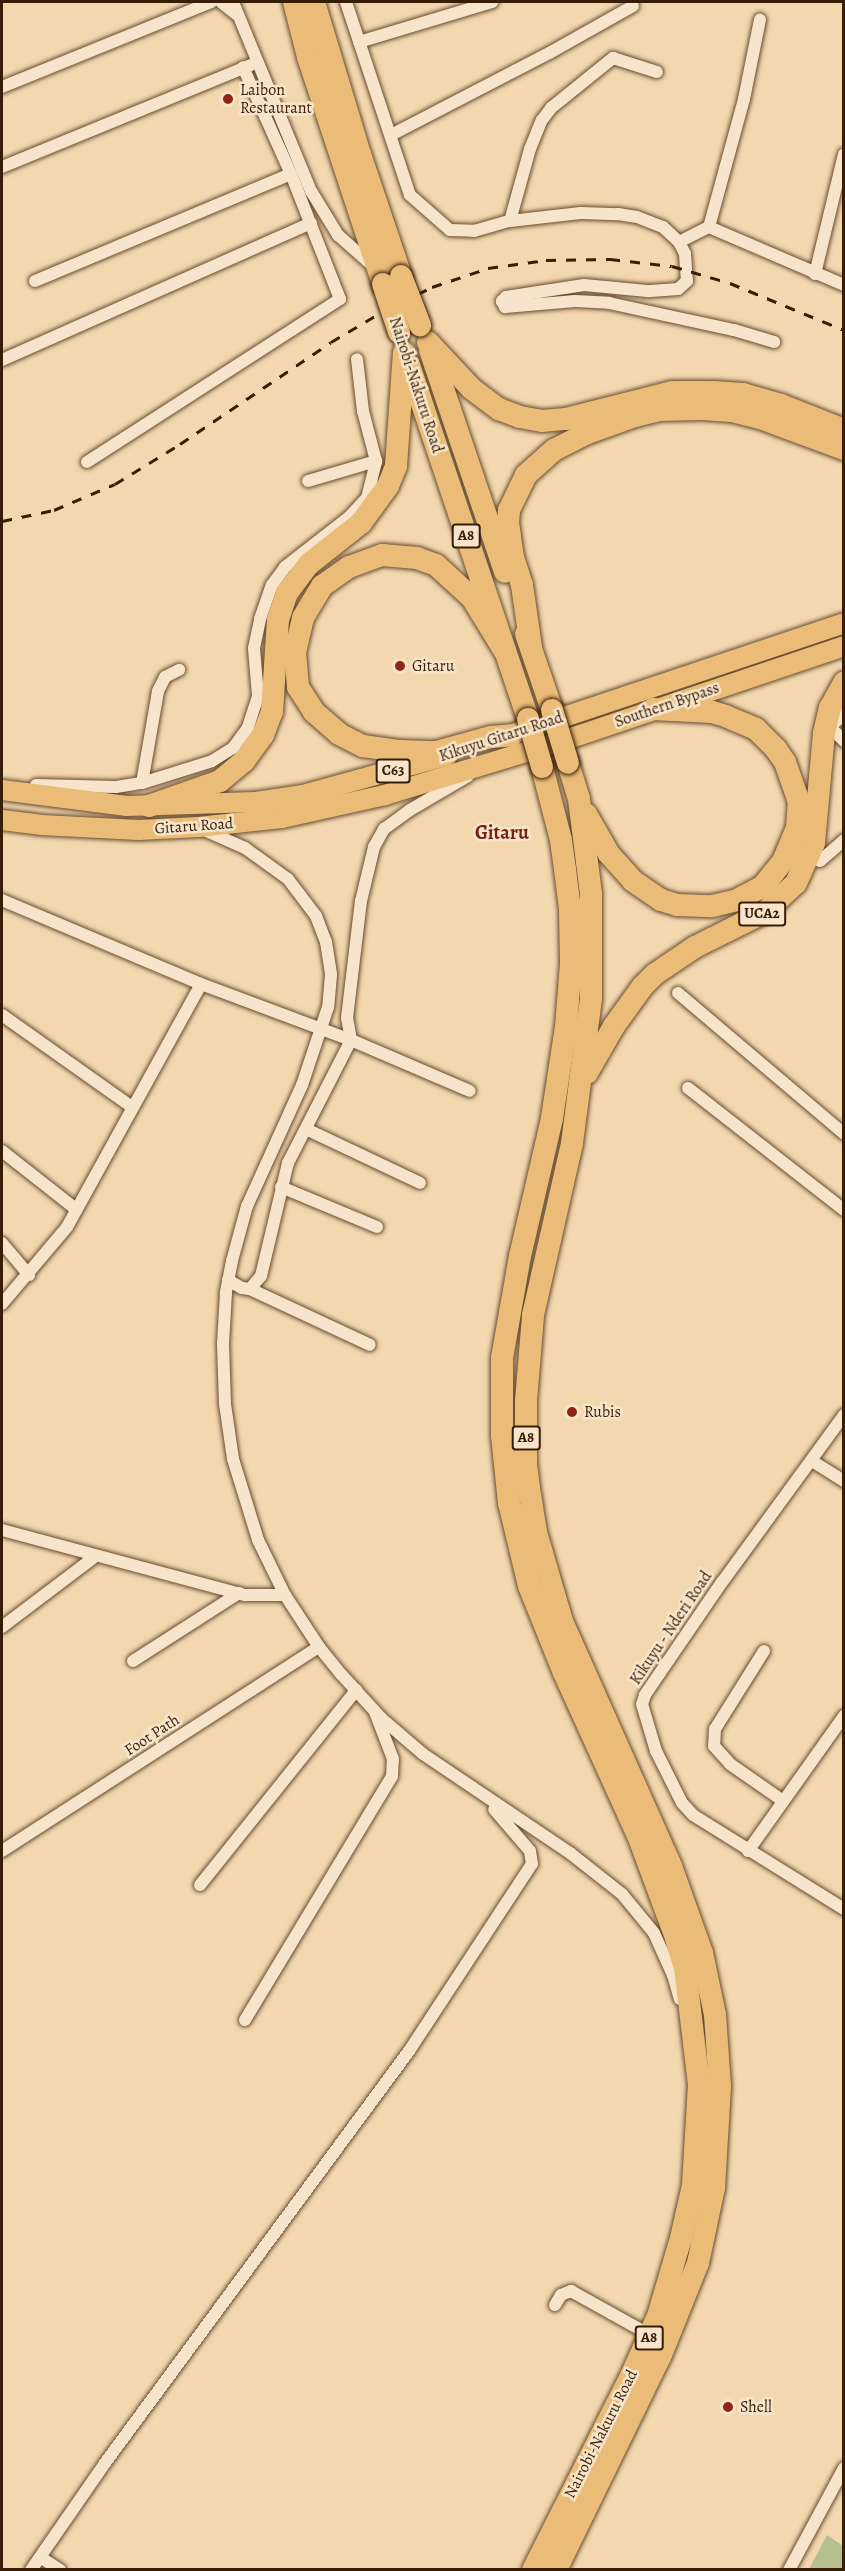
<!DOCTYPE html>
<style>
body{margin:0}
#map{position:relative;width:845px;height:2571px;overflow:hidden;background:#f3d7af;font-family:Alegreya,serif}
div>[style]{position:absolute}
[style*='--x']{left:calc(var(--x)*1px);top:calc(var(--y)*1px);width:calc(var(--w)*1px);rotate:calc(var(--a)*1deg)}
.green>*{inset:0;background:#b6bf8e}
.roads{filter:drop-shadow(0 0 2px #664c30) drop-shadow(0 0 2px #664c30)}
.street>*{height:12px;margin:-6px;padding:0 6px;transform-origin:6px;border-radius:6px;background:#f7e5cb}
.primary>*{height:20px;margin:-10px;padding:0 10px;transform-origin:10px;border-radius:10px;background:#eabc78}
.highway>*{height:22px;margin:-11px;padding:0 11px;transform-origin:11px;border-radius:11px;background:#eabc78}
.rail>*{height:3px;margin-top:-1.5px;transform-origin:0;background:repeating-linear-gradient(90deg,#371d06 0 10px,transparent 0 20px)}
.bridges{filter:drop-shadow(0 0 2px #371d06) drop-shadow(0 0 2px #371d06)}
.highway-bridge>*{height:22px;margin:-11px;padding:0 11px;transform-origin:11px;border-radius:11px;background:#eabc78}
.dots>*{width:16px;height:16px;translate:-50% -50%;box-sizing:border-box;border:3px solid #f7e5cb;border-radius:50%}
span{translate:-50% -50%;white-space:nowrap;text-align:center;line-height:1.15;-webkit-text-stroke:5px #f7e5cb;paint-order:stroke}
.shield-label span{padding:2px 4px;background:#f7e5cb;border:2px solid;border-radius:4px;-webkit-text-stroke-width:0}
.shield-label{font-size:15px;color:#371d06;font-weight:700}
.poi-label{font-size:16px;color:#371d06}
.left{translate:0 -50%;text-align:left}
.street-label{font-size:16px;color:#371d06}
.quarter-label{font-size:20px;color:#7a1f14;font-weight:700}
.frame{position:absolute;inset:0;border:3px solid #371d06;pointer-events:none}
</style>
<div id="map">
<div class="green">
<i style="clip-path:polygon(827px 2535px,843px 2546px,843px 2569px,809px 2569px)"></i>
</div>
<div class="roads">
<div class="street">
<i style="--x:221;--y:2;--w:19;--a:39"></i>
<i style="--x:233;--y:2;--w:204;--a:67.6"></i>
<i style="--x:311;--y:191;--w:52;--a:58.5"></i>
<i style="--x:338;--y:235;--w:48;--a:41.6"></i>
<i style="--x:346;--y:2;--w:203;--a:71.7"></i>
<i style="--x:410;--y:195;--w:53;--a:41.2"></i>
<i style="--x:450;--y:230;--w:24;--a:2"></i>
<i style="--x:474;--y:231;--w:37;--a:-16"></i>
<i style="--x:510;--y:221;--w:71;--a:-6.4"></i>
<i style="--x:581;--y:213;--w:37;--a:2"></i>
<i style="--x:618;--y:214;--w:19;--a:9"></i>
<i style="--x:637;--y:217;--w:28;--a:21"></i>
<i style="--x:663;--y:227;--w:22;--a:43"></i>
<i style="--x:679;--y:242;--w:13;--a:63"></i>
<i style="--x:685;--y:254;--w:27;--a:86"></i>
<i style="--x:687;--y:281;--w:12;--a:138"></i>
<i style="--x:678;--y:289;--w:31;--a:176"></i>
<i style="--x:647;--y:291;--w:63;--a:-174.6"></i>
<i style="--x:584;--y:285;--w:79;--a:171.3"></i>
<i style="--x:506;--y:297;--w:6;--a:135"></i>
<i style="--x:502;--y:301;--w:7;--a:63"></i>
<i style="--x:505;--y:307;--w:70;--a:-4.9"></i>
<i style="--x:575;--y:301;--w:34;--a:3"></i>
<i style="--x:609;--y:303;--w:128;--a:12.2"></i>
<i style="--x:734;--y:330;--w:42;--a:16.7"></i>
<i style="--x:359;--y:42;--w:139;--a:-16.7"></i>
<i style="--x:2;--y:87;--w:226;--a:-22.1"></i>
<i style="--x:391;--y:135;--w:180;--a:-27.4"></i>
<i style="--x:551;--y:52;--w:94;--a:-29.3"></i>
<i style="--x:2;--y:167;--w:269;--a:-22.3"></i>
<i style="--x:510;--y:221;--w:75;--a:-74.5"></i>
<i style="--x:530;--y:149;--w:31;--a:-68"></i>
<i style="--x:542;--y:120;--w:15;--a:-53"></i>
<i style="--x:551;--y:108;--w:80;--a:-38.9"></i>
<i style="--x:613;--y:58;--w:46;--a:17.7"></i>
<i style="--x:709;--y:227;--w:133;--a:-74.7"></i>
<i style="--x:744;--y:99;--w:81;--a:-78.6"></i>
<i style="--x:679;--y:242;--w:34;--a:-27"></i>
<i style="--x:709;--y:227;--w:147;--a:23.2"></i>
<i style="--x:815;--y:274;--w:123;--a:-76.4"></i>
<i style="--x:35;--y:281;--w:277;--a:-22.7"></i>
<i style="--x:2;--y:360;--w:338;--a:-23.9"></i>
<i style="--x:87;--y:462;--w:301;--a:-32.8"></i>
<i style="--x:340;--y:299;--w:134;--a:-111.4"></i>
<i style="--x:291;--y:174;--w:117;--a:-114.2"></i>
<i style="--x:308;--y:481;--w:71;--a:-16.4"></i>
<i style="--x:844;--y:714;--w:16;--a:137"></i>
<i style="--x:832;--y:725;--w:4;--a:90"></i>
<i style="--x:832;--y:729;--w:17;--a:45"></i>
<i style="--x:142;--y:783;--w:93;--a:-80.1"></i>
<i style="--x:158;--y:691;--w:16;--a:-63"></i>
<i style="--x:165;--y:677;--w:16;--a:-27"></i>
<i style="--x:36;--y:785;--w:80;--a:1.4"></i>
<i style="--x:116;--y:787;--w:26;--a:-9"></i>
<i style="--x:142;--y:783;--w:73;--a:-17.4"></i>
<i style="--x:212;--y:761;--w:25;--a:-32"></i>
<i style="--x:233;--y:748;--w:26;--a:-54"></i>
<i style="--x:248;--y:727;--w:33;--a:-72"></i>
<i style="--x:258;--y:696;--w:48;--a:-94.8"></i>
<i style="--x:254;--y:648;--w:30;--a:-78"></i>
<i style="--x:260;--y:619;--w:36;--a:-71"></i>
<i style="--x:272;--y:585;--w:22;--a:-54"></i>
<i style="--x:285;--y:567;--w:81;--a:-38"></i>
<i style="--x:349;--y:517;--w:26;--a:-47"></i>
<i style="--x:367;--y:498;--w:38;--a:-76"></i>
<i style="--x:376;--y:461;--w:52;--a:-104.6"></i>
<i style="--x:363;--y:411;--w:52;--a:-96.6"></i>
<i style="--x:202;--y:829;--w:47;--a:23.8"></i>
<i style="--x:245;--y:848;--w:53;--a:35.8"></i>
<i style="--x:288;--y:879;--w:46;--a:52.9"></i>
<i style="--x:316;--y:916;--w:28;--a:69"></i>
<i style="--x:326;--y:942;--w:33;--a:81"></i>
<i style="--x:331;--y:975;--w:32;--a:95"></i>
<i style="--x:328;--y:1007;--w:82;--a:108.4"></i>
<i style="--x:302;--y:1085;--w:133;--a:114.4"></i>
<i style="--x:247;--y:1206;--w:57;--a:105.3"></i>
<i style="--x:232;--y:1261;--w:33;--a:101"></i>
<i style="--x:226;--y:1293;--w:51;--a:93.4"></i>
<i style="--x:223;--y:1344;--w:60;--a:88.1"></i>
<i style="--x:225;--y:1404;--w:56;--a:81.7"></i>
<i style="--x:233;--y:1459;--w:85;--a:72.8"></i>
<i style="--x:258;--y:1540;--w:61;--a:63.9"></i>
<i style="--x:285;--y:1595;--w:62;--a:56.8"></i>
<i style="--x:319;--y:1647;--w:35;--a:51"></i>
<i style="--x:341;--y:1674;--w:59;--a:47.7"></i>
<i style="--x:381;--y:1718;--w:55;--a:40.6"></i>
<i style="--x:423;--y:1754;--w:177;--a:34"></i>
<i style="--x:570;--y:1853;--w:66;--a:38.3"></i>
<i style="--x:622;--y:1894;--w:50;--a:50.6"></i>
<i style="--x:654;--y:1933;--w:46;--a:65.7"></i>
<i style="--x:673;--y:1975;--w:25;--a:74"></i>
<i style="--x:820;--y:861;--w:32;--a:-41"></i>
<i style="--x:2;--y:900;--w:216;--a:22.9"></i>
<i style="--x:201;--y:984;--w:160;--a:20.5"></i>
<i style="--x:351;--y:1040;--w:129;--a:23.2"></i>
<i style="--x:678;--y:993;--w:218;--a:40.3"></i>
<i style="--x:2;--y:1015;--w:159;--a:35.3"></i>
<i style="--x:688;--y:1088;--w:198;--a:38"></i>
<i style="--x:306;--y:1129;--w:126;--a:25.3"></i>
<i style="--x:2;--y:1151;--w:95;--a:38.2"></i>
<i style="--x:281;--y:1187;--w:104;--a:22.6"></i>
<i style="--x:2;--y:1243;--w:42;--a:49.8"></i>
<i style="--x:228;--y:1280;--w:16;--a:30"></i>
<i style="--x:242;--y:1288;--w:8;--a:7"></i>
<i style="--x:250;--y:1289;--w:17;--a:-50"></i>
<i style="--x:261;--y:1276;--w:116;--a:-76.6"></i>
<i style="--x:288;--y:1163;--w:138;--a:-62.9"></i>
<i style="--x:351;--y:1040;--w:22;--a:-100"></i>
<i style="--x:347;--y:1018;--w:118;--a:-83.2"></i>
<i style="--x:361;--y:901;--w:56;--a:-76.5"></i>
<i style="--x:374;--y:847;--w:21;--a:-61"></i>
<i style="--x:384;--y:829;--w:32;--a:-36"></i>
<i style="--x:410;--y:810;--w:67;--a:-30.4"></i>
<i style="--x:250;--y:1289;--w:132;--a:25"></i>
<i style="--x:2;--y:1304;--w:101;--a:-49.8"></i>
<i style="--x:67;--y:1227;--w:277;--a:-61.1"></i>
<i style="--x:844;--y:1415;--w:207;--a:126.1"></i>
<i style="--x:722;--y:1582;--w:137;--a:124.3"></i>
<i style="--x:645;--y:1695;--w:9;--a:108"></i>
<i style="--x:642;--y:1704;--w:49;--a:73.4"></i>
<i style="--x:656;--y:1751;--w:58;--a:63.4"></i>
<i style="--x:682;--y:1803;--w:16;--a:47"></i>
<i style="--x:693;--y:1815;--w:178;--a:31.9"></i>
<i style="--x:812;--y:1461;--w:38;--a:32"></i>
<i style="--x:2;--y:1530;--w:252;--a:15"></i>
<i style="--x:245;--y:1595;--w:40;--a:0"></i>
<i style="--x:2;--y:1627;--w:118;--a:-37.1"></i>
<i style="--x:764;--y:1651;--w:92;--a:122.1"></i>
<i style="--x:715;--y:1729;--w:17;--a:93"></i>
<i style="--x:714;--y:1746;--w:24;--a:48"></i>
<i style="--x:730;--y:1764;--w:65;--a:34.9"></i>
<i style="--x:133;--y:1661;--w:126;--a:-32.7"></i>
<i style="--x:2;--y:1851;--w:377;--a:-32.8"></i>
<i style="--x:748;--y:1851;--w:166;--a:-54.6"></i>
<i style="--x:200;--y:1885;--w:250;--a:-51.3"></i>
<i style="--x:245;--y:2020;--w:285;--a:-58.9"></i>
<i style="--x:392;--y:1776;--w:17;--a:-87"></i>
<i style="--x:393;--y:1759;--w:50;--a:-111"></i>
<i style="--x:555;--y:2305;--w:12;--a:-59"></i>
<i style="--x:561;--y:2295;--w:11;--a:-22"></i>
<i style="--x:571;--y:2291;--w:90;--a:29.1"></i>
<i style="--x:40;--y:2557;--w:24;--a:33"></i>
<i style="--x:31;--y:2570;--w:130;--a:-55.3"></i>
<i style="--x:105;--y:2463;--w:512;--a:-53.58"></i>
<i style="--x:409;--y:2051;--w:224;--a:-56.7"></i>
<i style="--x:532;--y:1864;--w:13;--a:-99"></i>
<i style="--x:530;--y:1851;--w:55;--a:-130.6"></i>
<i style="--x:789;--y:2570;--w:116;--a:-61.7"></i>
</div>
<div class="primary">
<i style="--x:516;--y:733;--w:346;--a:-18.5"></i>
<i style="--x:2;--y:790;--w:126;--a:7.3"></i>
<i style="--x:127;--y:806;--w:129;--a:-1.8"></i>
<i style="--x:256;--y:802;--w:48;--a:-8.5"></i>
<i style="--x:303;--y:795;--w:150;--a:-15.4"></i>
<i style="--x:2;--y:820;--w:39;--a:7"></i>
<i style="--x:41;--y:825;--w:98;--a:2.9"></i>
<i style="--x:139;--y:830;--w:59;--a:-2.9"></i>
<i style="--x:198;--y:827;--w:84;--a:-6.1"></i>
<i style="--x:282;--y:818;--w:106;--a:-12.6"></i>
<i style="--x:385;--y:795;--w:195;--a:-17"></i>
<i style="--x:571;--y:738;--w:288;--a:-18.6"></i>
</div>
<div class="highway">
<i style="--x:294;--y:2;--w:57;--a:75.7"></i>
<i style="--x:308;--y:57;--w:239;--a:71.7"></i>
<i style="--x:314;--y:2;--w:159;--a:73.2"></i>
<i style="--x:360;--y:154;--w:129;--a:71.4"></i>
<i style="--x:428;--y:342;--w:64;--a:46.9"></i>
<i style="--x:472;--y:389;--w:34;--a:37"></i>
<i style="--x:499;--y:409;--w:22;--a:21"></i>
<i style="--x:520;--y:417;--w:22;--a:10"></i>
<i style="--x:542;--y:421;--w:24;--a:-5"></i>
<i style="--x:566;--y:419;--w:110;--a:-14.2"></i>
<i style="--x:673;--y:392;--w:41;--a:0"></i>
<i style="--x:714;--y:392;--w:29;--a:4"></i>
<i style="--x:743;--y:394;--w:40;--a:16"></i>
<i style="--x:781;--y:405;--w:68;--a:21.6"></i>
<i style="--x:430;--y:350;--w:234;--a:71.3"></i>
<i style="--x:409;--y:365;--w:373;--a:71.4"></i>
<i style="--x:526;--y:634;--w:80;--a:71.1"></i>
<i style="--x:531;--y:647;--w:63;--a:-98.3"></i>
<i style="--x:522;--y:585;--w:28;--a:-108"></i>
<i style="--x:513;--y:558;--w:34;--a:-98"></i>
<i style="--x:508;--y:524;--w:14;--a:-86"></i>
<i style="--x:509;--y:510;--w:39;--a:-64"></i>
<i style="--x:526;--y:475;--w:38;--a:-42"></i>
<i style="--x:554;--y:450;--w:38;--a:-27"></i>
<i style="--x:588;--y:433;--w:50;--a:-19.9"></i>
<i style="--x:635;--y:416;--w:25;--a:-14"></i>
<i style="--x:659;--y:410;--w:43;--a:-1.3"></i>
<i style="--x:702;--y:409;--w:30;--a:4"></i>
<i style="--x:732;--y:411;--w:29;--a:14"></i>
<i style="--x:760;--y:418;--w:90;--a:20.3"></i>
<i style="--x:504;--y:650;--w:61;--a:-121.6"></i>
<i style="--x:472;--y:598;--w:49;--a:-137.5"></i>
<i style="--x:436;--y:565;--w:20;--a:-160"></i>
<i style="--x:417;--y:558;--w:35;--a:-175"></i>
<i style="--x:382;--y:555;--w:35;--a:160"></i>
<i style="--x:349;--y:567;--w:33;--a:145"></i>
<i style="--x:322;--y:586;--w:37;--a:121"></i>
<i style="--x:303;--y:618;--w:35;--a:103"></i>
<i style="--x:295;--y:652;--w:35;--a:85"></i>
<i style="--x:298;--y:687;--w:30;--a:57"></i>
<i style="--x:314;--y:712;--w:33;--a:41"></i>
<i style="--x:339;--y:734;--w:27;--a:27"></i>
<i style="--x:363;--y:746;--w:37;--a:8"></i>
<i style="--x:400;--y:751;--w:36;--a:2"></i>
<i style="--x:436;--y:752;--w:57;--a:-15.3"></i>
<i style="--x:491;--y:737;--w:21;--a:-5"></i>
<i style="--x:149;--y:806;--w:75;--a:-19.4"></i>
<i style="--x:220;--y:781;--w:31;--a:-40"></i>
<i style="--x:244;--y:761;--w:32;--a:-54"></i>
<i style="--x:263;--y:735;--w:25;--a:-69"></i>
<i style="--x:272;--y:712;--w:92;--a:-86.3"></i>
<i style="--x:278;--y:620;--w:28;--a:-72"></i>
<i style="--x:287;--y:593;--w:36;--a:-53"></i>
<i style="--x:309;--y:564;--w:66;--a:-38.3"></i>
<i style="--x:361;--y:523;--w:46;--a:-53.9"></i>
<i style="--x:388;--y:486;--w:22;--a:-68"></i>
<i style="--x:396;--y:466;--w:114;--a:-86"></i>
<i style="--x:586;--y:814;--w:46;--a:60.1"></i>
<i style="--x:609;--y:854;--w:36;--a:48"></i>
<i style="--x:633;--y:881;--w:34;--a:34"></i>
<i style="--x:661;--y:900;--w:17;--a:17"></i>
<i style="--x:677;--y:905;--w:35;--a:2"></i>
<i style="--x:712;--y:906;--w:26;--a:-13"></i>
<i style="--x:737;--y:900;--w:30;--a:-28"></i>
<i style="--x:763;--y:886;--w:32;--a:-51"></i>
<i style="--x:783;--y:861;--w:36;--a:-67"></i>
<i style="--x:797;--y:828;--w:26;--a:-86"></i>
<i style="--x:799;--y:802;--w:42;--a:-109.3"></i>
<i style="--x:785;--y:762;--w:16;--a:-125"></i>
<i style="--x:776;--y:749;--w:28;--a:-135"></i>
<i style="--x:756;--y:729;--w:33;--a:-157"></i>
<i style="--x:726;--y:716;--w:15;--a:-164"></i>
<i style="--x:712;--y:712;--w:59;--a:-177.1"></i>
<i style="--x:587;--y:1073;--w:54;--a:-60.1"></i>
<i style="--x:614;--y:1026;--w:49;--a:-54.1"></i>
<i style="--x:643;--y:986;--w:17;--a:-45"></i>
<i style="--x:655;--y:974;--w:48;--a:-34"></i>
<i style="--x:695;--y:947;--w:78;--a:-26.6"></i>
<i style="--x:765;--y:912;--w:42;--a:-43.1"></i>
<i style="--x:796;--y:883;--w:44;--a:-65.8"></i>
<i style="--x:814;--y:843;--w:110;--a:-84.8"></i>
<i style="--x:824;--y:733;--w:26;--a:-77"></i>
<i style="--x:830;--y:708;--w:29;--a:-61"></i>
<i style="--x:533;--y:2570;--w:217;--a:-63.2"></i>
<i style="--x:631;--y:2376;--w:66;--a:-65.8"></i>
<i style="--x:658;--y:2316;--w:81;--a:-73.6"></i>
<i style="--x:681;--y:2238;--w:54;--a:-77.2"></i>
<i style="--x:693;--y:2185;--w:100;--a:-86.6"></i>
<i style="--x:699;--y:2085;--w:118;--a:-96.8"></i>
<i style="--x:685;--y:1968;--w:31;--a:-107"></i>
<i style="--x:676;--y:1938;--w:107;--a:-110.3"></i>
<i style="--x:639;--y:1838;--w:181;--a:-114.4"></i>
<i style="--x:564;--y:1673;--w:94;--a:-111.9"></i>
<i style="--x:529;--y:1586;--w:85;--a:-103.5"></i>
<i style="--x:509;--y:1503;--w:68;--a:-95.9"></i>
<i style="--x:502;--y:1435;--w:77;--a:-90"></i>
<i style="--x:502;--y:1358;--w:104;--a:-80"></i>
<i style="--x:520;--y:1256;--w:142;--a:-76.9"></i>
<i style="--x:552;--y:1118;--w:92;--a:-81.3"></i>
<i style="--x:566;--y:1027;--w:64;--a:-85.5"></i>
<i style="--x:571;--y:963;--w:54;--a:-91.1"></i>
<i style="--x:570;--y:909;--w:40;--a:-97.1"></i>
<i style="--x:565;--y:869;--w:29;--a:-98"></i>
<i style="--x:561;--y:840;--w:75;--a:-104.6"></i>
<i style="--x:556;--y:2570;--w:239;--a:-64"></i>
<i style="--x:661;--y:2355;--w:99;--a:-68.1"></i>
<i style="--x:698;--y:2263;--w:77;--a:-78"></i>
<i style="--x:714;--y:2188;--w:102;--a:-86.6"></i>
<i style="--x:720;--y:2086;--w:71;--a:-94"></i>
<i style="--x:715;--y:2015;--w:63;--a:-101.8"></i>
<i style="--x:702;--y:1953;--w:92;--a:-109.6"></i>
<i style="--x:671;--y:1866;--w:268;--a:-114"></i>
<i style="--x:562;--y:1621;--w:93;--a:-106.3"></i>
<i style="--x:536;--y:1532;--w:36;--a:-99"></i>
<i style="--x:530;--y:1496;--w:33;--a:-97"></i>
<i style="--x:526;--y:1463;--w:62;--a:-90"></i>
<i style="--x:526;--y:1401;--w:86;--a:-85.3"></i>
<i style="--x:533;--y:1315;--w:176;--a:-77.2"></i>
<i style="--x:572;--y:1143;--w:146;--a:-82.5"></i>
<i style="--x:591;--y:998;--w:104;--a:-90"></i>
<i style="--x:591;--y:894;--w:96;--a:-97.2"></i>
<i style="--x:579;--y:799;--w:38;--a:-107"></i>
</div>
</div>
<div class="rail">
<i style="--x:2;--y:521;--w:53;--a:-11.9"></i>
<i style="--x:54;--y:510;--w:66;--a:-23.1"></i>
<i style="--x:115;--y:484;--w:76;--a:-31.6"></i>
<i style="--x:180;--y:444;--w:182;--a:-34"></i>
<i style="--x:331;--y:342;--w:59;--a:-30.5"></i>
<i style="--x:382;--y:312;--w:56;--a:-26.6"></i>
<i style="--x:432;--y:287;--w:59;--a:-18.7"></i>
<i style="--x:488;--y:268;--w:59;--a:-7.9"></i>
<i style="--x:546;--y:260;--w:64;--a:-0.9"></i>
<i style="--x:610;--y:259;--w:62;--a:6.4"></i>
<i style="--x:672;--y:266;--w:60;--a:16.3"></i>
<i style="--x:730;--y:283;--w:123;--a:22.4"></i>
</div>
<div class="bridges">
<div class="highway-bridge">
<i style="--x:401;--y:276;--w:53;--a:68.8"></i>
<i style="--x:383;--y:284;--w:51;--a:71.6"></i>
<i style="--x:552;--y:710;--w:55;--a:73.2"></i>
<i style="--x:528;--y:719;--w:50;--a:73.7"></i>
</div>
</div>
<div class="dots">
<i style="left:228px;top:99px;background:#8f2418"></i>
<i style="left:400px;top:666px;background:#8f2418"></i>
<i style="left:572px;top:1412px;background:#8f2418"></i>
<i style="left:728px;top:2407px;background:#8f2418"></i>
</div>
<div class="shield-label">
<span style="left:466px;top:536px">A8</span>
<span style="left:393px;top:771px">C63</span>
<span style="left:762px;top:914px">UCA2</span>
<span style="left:526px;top:1438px">A8</span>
<span style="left:649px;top:2338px">A8</span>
</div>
<div class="poi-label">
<span class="left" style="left:240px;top:99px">Laibon<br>Restaurant</span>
<span class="left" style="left:412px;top:666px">Gitaru</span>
<span class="left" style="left:584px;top:1412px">Rubis</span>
<span class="left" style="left:740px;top:2407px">Shell</span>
</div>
<div class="street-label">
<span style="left:416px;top:385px;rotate:72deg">Nairobi-Nakuru Road</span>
<span style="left:667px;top:705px;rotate:-19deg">Southern Bypass</span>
<span style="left:501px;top:737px;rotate:-18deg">Kikuyu Gitaru Road</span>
<span style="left:194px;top:826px;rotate:-4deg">Gitaru Road</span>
<span style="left:671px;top:1628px;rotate:-56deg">Kikuyu - Nderi Road</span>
<span style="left:152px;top:1735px;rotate:-33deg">Foot Path</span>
<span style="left:601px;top:2434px;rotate:-63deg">Nairobi-Nakuru Road</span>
</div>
<div class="quarter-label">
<span style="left:502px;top:832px">Gitaru</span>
</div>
<div class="frame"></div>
</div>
